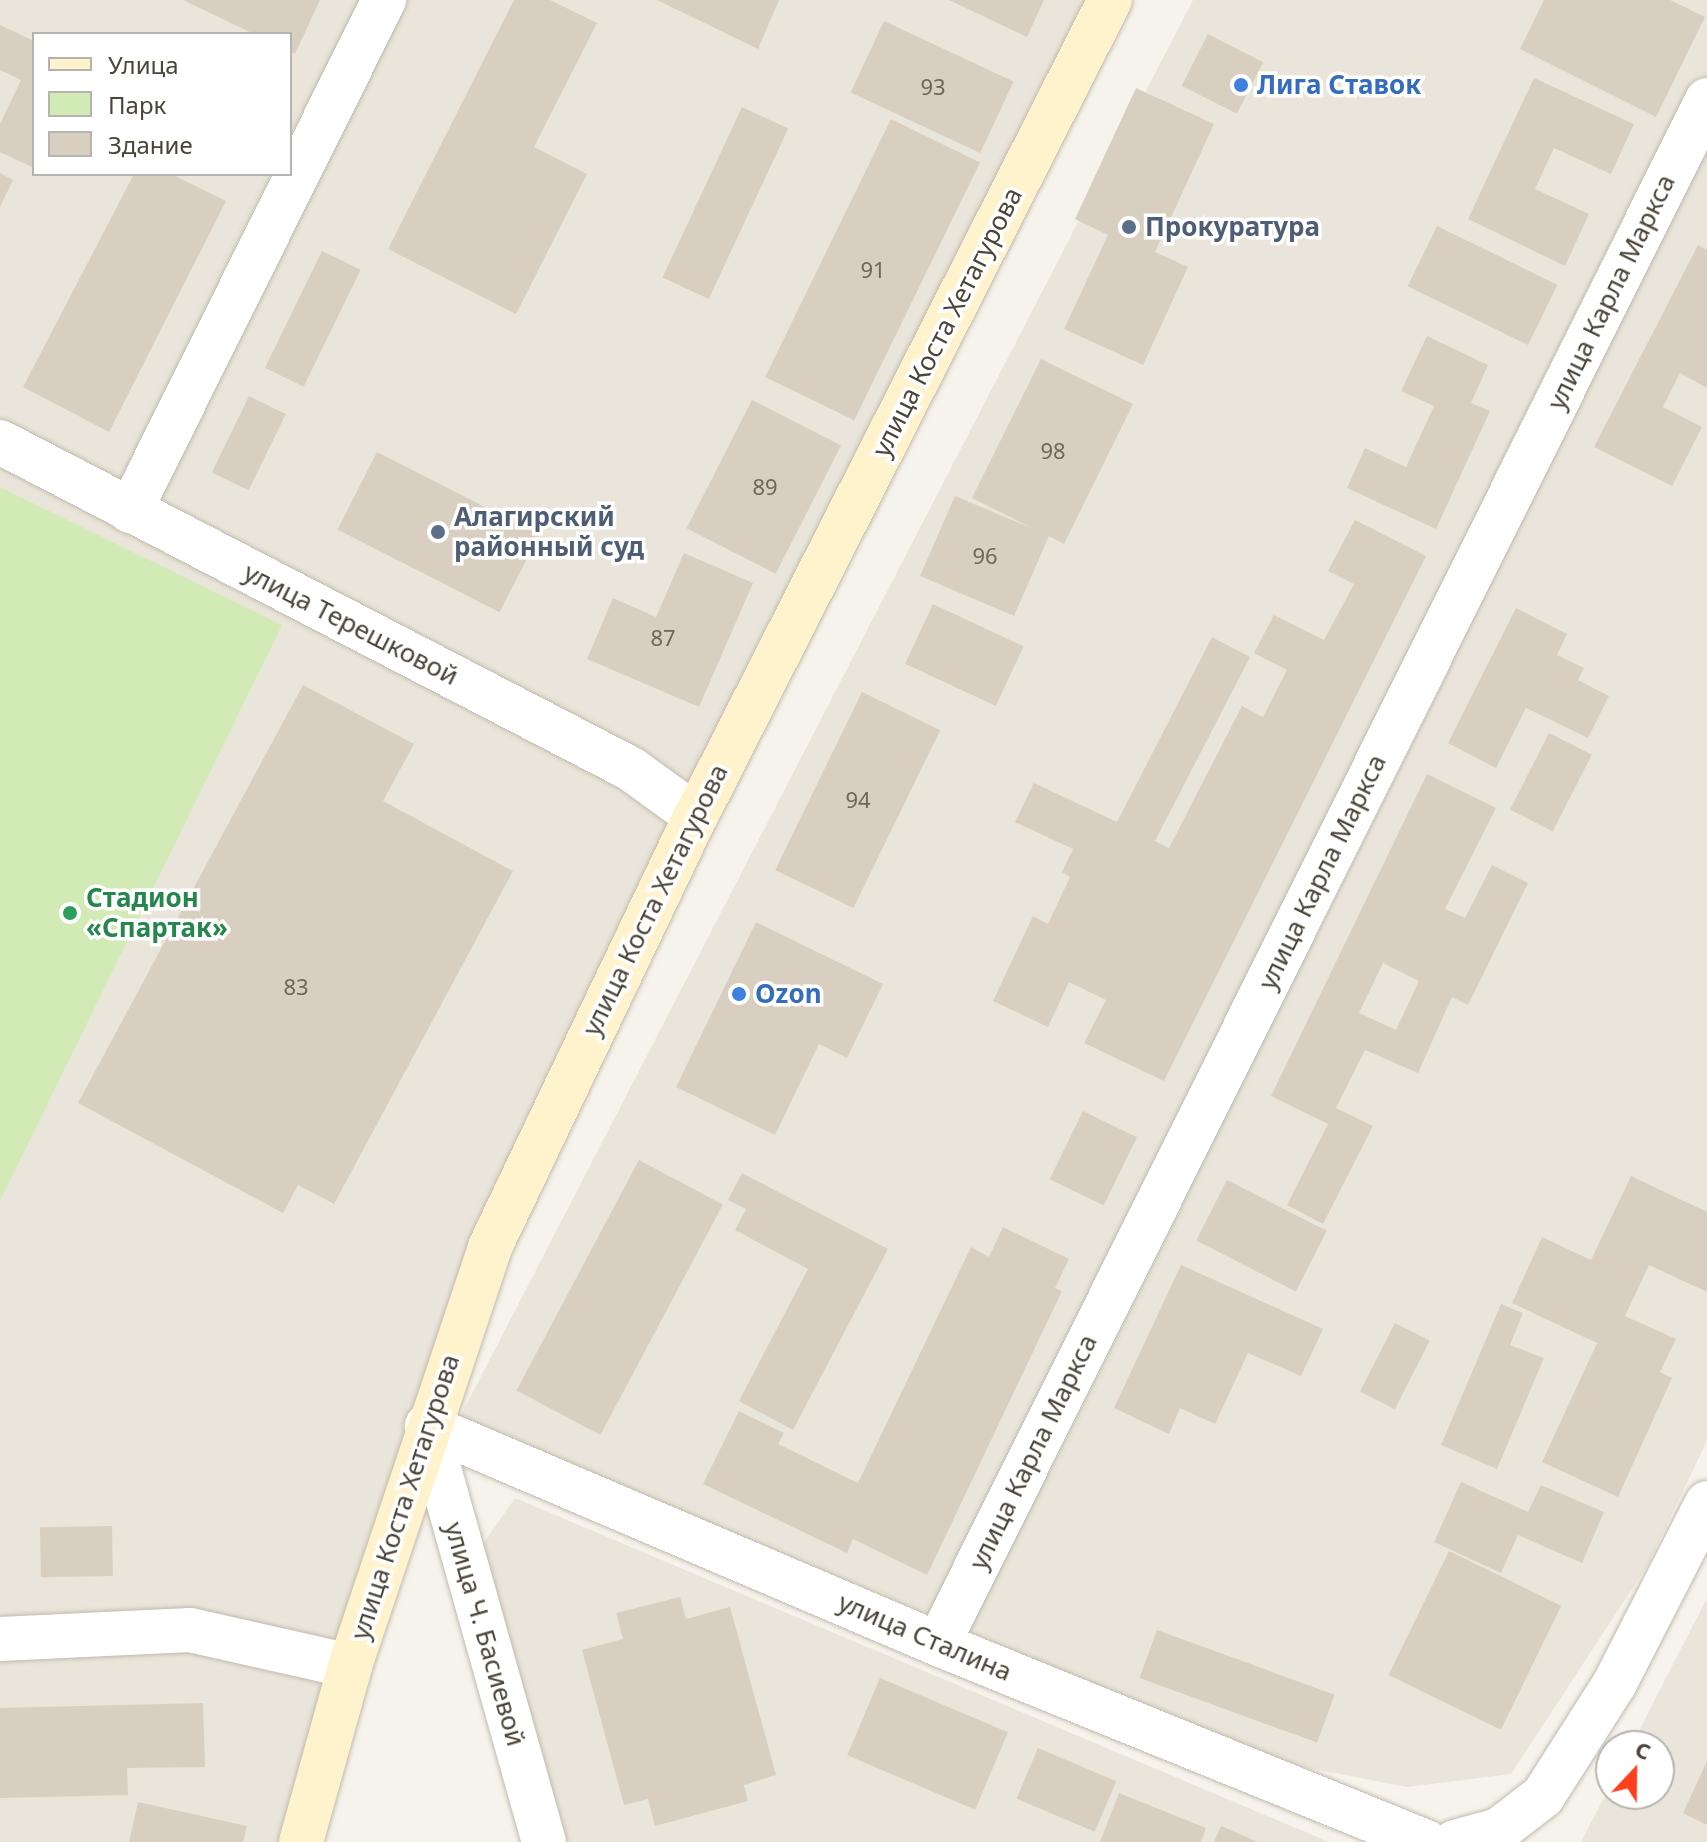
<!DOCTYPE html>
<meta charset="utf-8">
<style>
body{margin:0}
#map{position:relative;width:1707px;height:1842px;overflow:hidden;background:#f6f3ec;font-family:"Noto Sans",sans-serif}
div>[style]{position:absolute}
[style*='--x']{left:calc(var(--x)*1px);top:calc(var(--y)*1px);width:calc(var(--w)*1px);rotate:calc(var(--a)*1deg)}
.residential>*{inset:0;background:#eae5da}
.green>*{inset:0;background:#d2eab5}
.building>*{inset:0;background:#d8cfc1;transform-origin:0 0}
.roads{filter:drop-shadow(0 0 2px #c2bbae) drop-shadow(0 0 2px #c2bbae)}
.minor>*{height:44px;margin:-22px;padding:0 22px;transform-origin:22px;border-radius:22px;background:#fff}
.tertiary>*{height:44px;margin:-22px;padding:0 22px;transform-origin:22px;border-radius:22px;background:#fff}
.secondary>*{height:44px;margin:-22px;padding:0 22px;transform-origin:22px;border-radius:22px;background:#fff3cd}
.dots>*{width:22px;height:22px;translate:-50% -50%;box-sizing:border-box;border:4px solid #fff;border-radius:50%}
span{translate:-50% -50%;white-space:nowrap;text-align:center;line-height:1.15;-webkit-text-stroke:7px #fff;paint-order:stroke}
.number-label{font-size:22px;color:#6e675b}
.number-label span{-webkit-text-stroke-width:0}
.shop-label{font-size:26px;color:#366cbe;font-weight:700}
.left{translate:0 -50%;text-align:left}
.service-label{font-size:26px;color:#4e5e75;font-weight:700}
.street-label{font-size:26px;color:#4b4439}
.leisure-label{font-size:26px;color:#27864d;font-weight:700}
.legend{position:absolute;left:32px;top:32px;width:260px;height:144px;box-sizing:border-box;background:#fff;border:2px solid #b7b4b0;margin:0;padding:10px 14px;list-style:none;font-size:24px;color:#4b4439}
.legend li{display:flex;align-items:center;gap:16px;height:40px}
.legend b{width:40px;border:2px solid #b7b4b0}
.north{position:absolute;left:1595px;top:1730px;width:80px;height:80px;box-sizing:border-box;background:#fff;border:2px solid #b7b4b0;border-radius:50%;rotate:22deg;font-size:22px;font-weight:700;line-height:32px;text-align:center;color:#4b4439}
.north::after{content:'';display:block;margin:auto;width:28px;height:36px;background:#fc3f1d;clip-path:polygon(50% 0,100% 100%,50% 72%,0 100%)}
</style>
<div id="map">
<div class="residential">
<i style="clip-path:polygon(evenodd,0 0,1110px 0,567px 1081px,301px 1842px,0 1842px,0 0,34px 34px,290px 34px,290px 174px,34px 174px,34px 34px)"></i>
<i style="clip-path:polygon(1193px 0,1707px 0,1707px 1441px,1647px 1566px,1511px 1774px,1407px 1787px,1278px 1762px,460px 1417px)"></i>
<i style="clip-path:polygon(515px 1498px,1329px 1842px,566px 1842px,479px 1550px)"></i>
<i style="clip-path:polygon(1707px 1598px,1707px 1842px,1581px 1842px,1611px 1784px,1611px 1794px,1659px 1794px,1659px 1746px,1631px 1746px)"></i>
</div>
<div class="green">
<i style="clip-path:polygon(0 487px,282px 625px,0 1201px)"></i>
</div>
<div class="building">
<i style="clip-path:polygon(183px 0,320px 0,295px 54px,290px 51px,290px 34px,254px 34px)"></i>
<i style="clip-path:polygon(514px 0,550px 0,597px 23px,534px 147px,587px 174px,516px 314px,388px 249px)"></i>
<i style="clip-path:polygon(657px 0,779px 0,758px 49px)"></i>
<i style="clip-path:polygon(949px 0,1044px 0,1027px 37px)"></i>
<i style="clip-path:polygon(1544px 0,1670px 0,1705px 17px,1656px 117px,1520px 49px)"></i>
<i style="left:884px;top:21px;width:143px;height:79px;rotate:25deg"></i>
<i style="clip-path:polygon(0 25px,34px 41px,34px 168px,0 152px,0 124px,21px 80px,0 70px)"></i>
<i style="left:1208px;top:34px;width:62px;height:58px;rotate:27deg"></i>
<i style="clip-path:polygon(1534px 78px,1634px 124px,1611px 174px,1554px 148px,1535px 189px,1589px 214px,1565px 266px,1468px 219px)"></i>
<i style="clip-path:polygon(1136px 88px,1214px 124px,1155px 252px,1188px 267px,1143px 365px,1064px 329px,1108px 235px,1075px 219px)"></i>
<i style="left:742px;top:107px;width:51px;height:188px;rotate:25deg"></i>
<i style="left:891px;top:119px;width:99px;height:287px;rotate:26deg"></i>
<i style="clip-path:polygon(0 173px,13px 180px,0 207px)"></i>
<i style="clip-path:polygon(134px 174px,171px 174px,226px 201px,109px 432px,23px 387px)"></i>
<i style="left:1437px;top:226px;width:134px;height:67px;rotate:26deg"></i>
<i style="clip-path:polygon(1698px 245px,1707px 250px,1707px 388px,1680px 373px,1663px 407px,1702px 427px,1672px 486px,1594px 447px)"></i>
<i style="left:322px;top:251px;width:43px;height:130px;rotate:26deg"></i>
<i style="clip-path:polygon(1427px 336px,1488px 365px,1471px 403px,1490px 411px,1436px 529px,1347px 488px,1365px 448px,1406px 467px,1434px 406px,1401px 391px)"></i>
<i style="clip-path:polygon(1041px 359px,1133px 404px,1064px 544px,1049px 536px,1014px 616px,920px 576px,955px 496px,1036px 530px,972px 498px)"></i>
<i style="left:249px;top:396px;width:41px;height:85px;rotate:26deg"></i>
<i style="left:752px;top:400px;width:100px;height:144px;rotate:27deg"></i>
<i style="left:377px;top:452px;width:182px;height:87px;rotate:27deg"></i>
<i style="clip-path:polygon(1355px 520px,1426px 556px,1164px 1081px,1084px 1043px,1106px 1000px,1069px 982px,1048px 1027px,993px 1001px,1033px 916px,1048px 924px,1070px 877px,1062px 872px,1073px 849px,1015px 822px,1034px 783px,1117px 822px,1212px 637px,1250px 657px,1155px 841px,1169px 848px,1242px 706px,1263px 717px,1287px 670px,1254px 653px,1274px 615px,1324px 640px,1354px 584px,1328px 571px)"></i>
<i style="clip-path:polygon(684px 553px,753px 583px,699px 707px,587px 659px,613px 598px,656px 617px)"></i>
<i style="left:933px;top:604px;width:100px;height:66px;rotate:25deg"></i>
<i style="clip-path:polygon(1516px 608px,1567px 634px,1557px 655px,1584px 668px,1578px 680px,1609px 696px,1588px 738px,1526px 708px,1496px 768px,1448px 743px)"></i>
<i style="clip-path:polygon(303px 685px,414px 744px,383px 801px,513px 871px,334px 1204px,298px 1185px,283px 1213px,78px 1103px)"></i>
<i style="left:862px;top:692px;width:87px;height:198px;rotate:26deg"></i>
<i style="left:1549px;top:733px;width:48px;height:86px;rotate:27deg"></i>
<i style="clip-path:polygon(evenodd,1427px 774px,1496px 808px,1445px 909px,1465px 918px,1492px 865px,1528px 883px,1468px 1005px,1452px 997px,1418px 1073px,1365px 1050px,1336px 1108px,1373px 1126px,1323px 1224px,1287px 1205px,1328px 1124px,1271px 1096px,1427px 774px,1383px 963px,1419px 981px,1396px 1030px,1359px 1013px,1383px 963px)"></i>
<i style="clip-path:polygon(756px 922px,883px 984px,847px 1058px,819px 1044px,775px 1135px,676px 1087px)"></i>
<i style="left:1083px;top:1111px;width:60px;height:76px;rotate:26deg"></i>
<i style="left:639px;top:1160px;width:95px;height:261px;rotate:28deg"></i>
<i style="clip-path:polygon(742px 1173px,888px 1249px,793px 1430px,739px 1401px,808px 1269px,735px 1230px,746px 1209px,728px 1200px)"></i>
<i style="clip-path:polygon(1631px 1176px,1707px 1212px,1707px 1292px,1649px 1265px,1625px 1316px,1676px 1339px,1660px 1372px,1672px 1378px,1618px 1497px,1542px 1462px,1597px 1343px,1512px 1303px,1542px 1237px,1591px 1260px)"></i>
<i style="left:1227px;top:1180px;width:112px;height:68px;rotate:27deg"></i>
<i style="clip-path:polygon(1003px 1227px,1069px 1259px,1055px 1288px,1062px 1291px,927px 1575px,853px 1539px,847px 1553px,703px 1484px,739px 1411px,784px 1433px,778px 1444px,858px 1483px,971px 1247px,989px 1257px)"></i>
<i style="clip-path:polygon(1181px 1265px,1323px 1329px,1301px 1376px,1248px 1353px,1215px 1424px,1180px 1408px,1169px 1434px,1114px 1408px)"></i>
<i style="clip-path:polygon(1501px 1304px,1523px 1313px,1510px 1345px,1544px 1358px,1497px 1469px,1441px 1445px)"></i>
<i style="left:1395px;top:1323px;width:39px;height:77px;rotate:27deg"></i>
<i style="clip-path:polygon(1461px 1482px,1528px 1512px,1541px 1485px,1604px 1512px,1582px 1563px,1518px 1535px,1501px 1573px,1434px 1542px)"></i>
<i style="left:112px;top:1526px;width:50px;height:72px;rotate:89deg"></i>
<i style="left:1449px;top:1551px;width:125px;height:138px;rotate:26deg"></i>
<i style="clip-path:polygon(680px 1597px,686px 1619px,730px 1607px,776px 1775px,744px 1785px,748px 1801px,655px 1826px,648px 1799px,624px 1805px,582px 1650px,623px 1639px,616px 1613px)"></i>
<i style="left:1157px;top:1630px;width:189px;height:51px;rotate:20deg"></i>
<i style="left:880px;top:1678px;width:139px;height:84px;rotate:23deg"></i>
<i style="clip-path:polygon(203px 1703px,205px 1767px,127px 1768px,128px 1795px,0 1798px,0 1708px)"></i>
<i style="left:1038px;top:1748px;width:85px;height:55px;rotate:23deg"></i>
<i style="clip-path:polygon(1707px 1761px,1707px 1825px,1683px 1813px)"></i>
<i style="clip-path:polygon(1119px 1793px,1206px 1828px,1201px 1842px,1100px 1842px)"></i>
<i style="clip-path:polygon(138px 1802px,247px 1826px,243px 1842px,129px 1842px)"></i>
<i style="clip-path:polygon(1221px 1826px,1258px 1842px,1214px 1842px)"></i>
</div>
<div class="roads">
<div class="minor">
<i style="--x:0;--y:442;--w:711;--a:27.39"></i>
<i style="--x:631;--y:769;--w:80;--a:35.9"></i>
<i style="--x:130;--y:511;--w:571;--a:-63.57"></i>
<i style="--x:427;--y:1426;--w:432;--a:74.3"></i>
<i style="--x:0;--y:1639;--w:190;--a:-2.7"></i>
<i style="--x:190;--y:1630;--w:164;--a:12.7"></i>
<i style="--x:938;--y:1644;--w:1725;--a:-63.52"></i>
</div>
<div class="tertiary">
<i style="--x:427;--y:1426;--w:556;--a:23.1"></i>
<i style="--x:938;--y:1644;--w:527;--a:22.08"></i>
<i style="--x:1455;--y:1842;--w:46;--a:-15.3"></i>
<i style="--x:1499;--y:1830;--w:56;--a:-37.7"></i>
<i style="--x:1543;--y:1796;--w:134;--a:-57.5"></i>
<i style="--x:1615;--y:1683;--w:202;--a:-62.9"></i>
</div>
<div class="secondary">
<i style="--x:301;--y:1842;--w:183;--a:-74.4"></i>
<i style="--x:350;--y:1666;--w:442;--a:-71.5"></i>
<i style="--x:490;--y:1247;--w:478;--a:-64.5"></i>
<i style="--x:696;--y:816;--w:915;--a:-63.1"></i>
</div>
</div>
<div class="dots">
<i style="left:1241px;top:85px;background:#3f7fe0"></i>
<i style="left:1129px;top:227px;background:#5c6f8a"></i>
<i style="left:438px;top:532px;background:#5c6f8a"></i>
<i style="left:70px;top:913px;background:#2e9e5b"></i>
<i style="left:739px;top:994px;background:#3f7fe0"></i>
</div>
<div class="number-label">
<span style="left:933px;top:87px">93</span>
<span style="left:873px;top:270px">91</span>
<span style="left:1053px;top:451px">98</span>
<span style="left:765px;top:487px">89</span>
<span style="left:985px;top:556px">96</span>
<span style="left:663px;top:638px">87</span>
<span style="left:858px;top:800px">94</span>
<span style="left:296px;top:987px">83</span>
</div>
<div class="shop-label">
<span class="left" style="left:1257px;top:85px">Лига Ставок</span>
<span class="left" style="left:755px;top:994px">Ozon</span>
</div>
<div class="service-label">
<span class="left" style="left:1145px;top:227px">Прокуратура</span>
<span class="left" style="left:454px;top:532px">Алагирский<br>районный суд</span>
</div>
<div class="street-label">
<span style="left:1611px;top:292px;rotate:-64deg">улица Карла Маркса</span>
<span style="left:947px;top:322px;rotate:-63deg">улица Коста Хетагурова</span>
<span style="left:351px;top:624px;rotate:27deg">улица Терешковой</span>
<span style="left:1322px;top:872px;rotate:-64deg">улица Карла Маркса</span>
<span style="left:655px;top:900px;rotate:-64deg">улица Коста Хетагурова</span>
<span style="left:1033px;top:1452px;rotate:-64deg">улица Карла Маркса</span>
<span style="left:405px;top:1497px;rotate:-72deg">улица Коста Хетагурова</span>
<span style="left:485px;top:1634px;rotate:74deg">улица Ч. Басиевой</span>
<span style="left:925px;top:1637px;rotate:23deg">улица Сталина</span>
</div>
<div class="leisure-label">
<span class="left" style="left:86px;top:913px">Стадион<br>«Спартак»</span>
</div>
<ul class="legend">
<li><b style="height:10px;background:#fff3cd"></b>Улица</li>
<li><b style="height:22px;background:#d2eab5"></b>Парк</li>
<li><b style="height:22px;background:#d8cfc1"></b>Здание</li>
</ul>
<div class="north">С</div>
</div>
